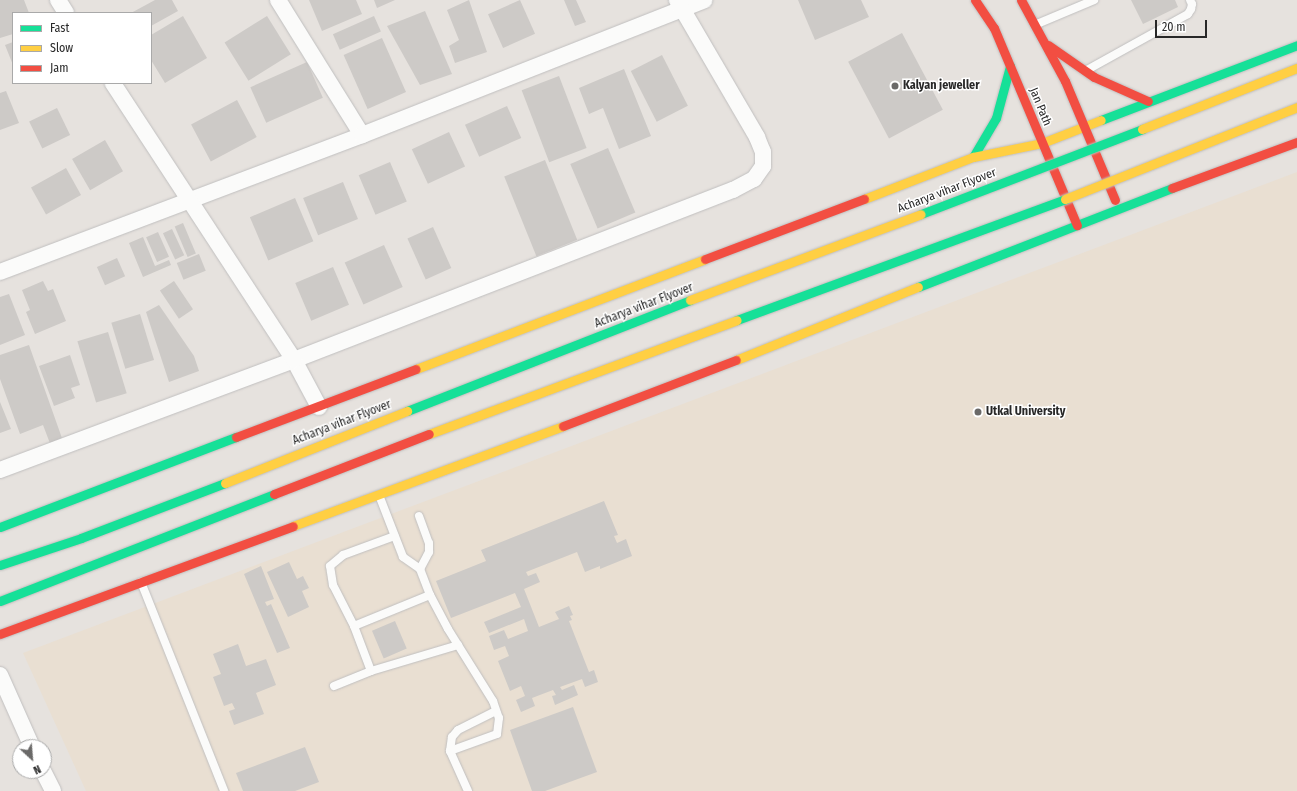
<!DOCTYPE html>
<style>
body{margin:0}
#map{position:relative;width:1297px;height:791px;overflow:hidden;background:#e6e2de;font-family:"Fira Sans Condensed",sans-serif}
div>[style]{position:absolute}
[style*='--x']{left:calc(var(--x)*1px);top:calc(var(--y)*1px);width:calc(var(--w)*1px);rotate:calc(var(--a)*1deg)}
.education>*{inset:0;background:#e9dfd2}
.building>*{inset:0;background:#cdcac7;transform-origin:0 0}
.roads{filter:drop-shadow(0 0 1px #c0bfbf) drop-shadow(0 0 1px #c0bfbf)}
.lane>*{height:8px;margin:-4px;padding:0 4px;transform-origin:4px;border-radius:4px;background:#fbfbfa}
.street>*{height:16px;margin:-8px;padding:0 8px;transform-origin:8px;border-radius:8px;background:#fbfbfa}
.fast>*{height:9px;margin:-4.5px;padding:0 4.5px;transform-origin:4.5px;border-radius:4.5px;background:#16e098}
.slow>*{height:9px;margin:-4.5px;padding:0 4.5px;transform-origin:4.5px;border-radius:4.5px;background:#ffcf43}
.jam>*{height:9px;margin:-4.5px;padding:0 4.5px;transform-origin:4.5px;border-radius:4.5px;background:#f24e42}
.bridges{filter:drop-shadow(0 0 1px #bfbdbc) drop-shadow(0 0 1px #bfbdbc)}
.fast-bridge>*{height:9px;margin:-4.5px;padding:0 4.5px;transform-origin:4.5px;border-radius:4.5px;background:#16e098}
.slow-bridge>*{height:9px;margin:-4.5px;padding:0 4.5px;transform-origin:4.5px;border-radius:4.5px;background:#ffcf43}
.jam-bridge>*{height:9px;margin:-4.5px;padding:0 4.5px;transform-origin:4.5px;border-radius:4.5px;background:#f24e42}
.dots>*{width:11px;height:11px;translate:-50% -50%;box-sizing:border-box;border:2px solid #fff;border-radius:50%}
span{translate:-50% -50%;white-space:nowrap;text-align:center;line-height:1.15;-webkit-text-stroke:3px #fff;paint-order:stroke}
.poi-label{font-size:12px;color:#282828;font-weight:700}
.left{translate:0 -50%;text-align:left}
.street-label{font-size:12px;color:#282828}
.legend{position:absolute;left:12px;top:12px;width:140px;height:72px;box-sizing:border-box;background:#fff;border:1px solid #a9a9a9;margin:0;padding:5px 7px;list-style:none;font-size:12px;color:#282828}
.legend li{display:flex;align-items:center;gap:8px;height:20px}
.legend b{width:20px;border:1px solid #a9a9a9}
.north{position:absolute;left:12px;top:739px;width:40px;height:40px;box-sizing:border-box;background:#fff;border:1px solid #a9a9a9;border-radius:50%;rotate:154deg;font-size:11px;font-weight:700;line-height:16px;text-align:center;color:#282828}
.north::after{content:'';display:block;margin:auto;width:14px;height:18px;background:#6a6968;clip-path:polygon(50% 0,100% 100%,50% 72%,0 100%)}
.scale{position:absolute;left:1155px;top:20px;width:52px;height:18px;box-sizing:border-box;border:2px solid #282828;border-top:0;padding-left:5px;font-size:12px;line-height:14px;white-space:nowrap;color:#282828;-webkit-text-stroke:3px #fff;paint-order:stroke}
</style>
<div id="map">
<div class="education">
<i style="clip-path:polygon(1297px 172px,1297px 791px,86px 791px,23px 653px)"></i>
</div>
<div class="building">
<i style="clip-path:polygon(0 0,24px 0,29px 13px,13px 13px,13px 34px,0 38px)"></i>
<i style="clip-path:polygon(155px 0,172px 0,178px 11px,151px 26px,151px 13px,131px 13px)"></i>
<i style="clip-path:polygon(309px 0,356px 0,362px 14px,322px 31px)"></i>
<i style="clip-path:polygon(374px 0,395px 0,377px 8px)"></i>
<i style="clip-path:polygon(469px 0,487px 52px,455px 63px,449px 46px,459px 40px,447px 10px)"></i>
<i style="left:520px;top:0;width:37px;height:35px;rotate:66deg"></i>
<i style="clip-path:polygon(564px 0,576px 0,586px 22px,575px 26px)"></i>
<i style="clip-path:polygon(798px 0,861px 0,869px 17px,815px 40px)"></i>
<i style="clip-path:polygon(1131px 0,1175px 0,1178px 7px,1143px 24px)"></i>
<i style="clip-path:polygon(425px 11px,452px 74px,420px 85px,387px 26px)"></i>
<i style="clip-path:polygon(183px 16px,207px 58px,165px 83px,151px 60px,151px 35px)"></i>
<i style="left:267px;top:16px;width:45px;height:50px;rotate:58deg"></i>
<i style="left:374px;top:16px;width:17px;height:45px;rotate:66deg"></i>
<i style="left:902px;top:33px;width:87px;height:61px;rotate:62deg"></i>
<i style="left:382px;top:38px;width:59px;height:42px;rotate:66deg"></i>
<i style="clip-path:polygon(13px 42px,13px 65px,5px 45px)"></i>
<i style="left:662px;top:55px;width:57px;height:35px;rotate:63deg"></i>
<i style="left:307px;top:62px;width:39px;height:62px;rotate:66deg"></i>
<i style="clip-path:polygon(624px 69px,651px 136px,619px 149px,603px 108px,589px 114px,579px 88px)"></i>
<i style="left:559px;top:76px;width:77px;height:40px;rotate:69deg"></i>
<i style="clip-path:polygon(6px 91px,19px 123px,0 130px,0 93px)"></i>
<i style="left:237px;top:100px;width:42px;height:52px;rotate:62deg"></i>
<i style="left:507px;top:106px;width:35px;height:46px;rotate:66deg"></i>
<i style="left:57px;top:108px;width:30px;height:31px;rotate:64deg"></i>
<i style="left:449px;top:132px;width:38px;height:41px;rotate:65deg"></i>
<i style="left:105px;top:140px;width:36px;height:38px;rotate:60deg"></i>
<i style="left:608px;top:148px;width:70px;height:41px;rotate:67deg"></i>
<i style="left:545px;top:160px;width:86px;height:44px;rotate:68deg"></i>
<i style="left:390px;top:162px;width:43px;height:34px;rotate:67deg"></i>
<i style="left:66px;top:168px;width:31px;height:40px;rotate:61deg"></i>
<i style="left:343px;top:182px;width:40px;height:43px;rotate:68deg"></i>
<i style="left:295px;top:198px;width:47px;height:49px;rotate:67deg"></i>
<i style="left:183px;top:223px;width:33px;height:9px;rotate:67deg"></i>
<i style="left:433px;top:227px;width:45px;height:28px;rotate:66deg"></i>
<i style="left:172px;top:229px;width:29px;height:10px;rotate:65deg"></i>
<i style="left:158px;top:232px;width:27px;height:13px;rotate:66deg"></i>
<i style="clip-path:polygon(143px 237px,155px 266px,169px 260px,171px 265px,143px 277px,129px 243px)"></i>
<i style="left:384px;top:245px;width:46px;height:43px;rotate:66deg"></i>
<i style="left:199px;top:254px;width:18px;height:24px;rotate:68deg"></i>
<i style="left:117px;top:258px;width:20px;height:22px;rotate:66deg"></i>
<i style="left:333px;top:267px;width:41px;height:41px;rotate:67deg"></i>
<i style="clip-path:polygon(43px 281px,48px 291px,53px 289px,66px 321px,35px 334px,26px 312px,30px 310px,22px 290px)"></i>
<i style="left:174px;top:281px;width:34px;height:17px;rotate:56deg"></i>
<i style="clip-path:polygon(9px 294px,25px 335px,0 345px,0 297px)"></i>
<i style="clip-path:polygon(159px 305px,194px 356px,199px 371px,169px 382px,146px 312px)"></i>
<i style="left:140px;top:314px;width:48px;height:30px;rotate:73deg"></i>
<i style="left:108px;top:332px;width:64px;height:32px;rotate:73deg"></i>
<i style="clip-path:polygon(29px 345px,63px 441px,51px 446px,43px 425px,20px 434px,0 379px,0 355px)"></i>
<i style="clip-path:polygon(70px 355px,80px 385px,71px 388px,75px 398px,54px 406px,39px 366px)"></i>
<i style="clip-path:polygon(0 402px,11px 429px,0 433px)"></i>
<i style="clip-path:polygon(604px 501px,618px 535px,614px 536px,617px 543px,626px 539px,632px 556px,600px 569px,600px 566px,585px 572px,577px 552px,526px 572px,528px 576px,536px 573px,540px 582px,524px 589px,539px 627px,559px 619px,555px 612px,569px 606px,573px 615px,570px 616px,572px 620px,569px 621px,589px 672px,594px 670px,598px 682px,585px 687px,582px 679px,560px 687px,562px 690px,574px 685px,578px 695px,555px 705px,552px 696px,556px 695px,553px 690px,532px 698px,535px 706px,521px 712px,516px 700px,525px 696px,521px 686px,510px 691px,498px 661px,509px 656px,505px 646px,494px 650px,489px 636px,504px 630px,508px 639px,528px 631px,524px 619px,489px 633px,484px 622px,521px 607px,515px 593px,451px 618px,436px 581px,486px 561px,481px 550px)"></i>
<i style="clip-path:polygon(289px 562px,297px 579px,303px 576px,309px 588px,302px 591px,309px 607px,288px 617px,267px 572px)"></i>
<i style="clip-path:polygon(261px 566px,274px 599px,265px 602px,267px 606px,271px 604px,290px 648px,277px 653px,244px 574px)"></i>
<i style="left:395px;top:621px;width:30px;height:25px;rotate:67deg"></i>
<i style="clip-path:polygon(238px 644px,246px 666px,266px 659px,276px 685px,256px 693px,264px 714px,234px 725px,229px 711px,235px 709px,232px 703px,224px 706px,213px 677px,221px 674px,213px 654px)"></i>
<i style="clip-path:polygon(573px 707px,597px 772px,545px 791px,532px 791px,510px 730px)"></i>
<i style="clip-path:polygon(305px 747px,319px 782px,295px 791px,243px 791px,236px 773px)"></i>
</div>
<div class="roads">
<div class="lane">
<i style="--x:1037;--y:24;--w:62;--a:-22.8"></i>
<i style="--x:1087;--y:70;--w:115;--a:-29"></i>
<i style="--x:1188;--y:14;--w:6;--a:-59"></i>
<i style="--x:1191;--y:9;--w:5;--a:-79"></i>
<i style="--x:1192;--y:4;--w:4;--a:-117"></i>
<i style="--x:379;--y:495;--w:66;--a:68.8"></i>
<i style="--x:403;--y:557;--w:21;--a:35"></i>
<i style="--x:420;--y:569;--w:28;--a:69"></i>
<i style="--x:430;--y:595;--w:38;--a:62"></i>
<i style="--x:448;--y:629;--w:85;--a:58"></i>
<i style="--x:493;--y:701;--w:18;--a:71"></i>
<i style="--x:499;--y:718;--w:16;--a:97"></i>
<i style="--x:497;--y:734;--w:50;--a:160.1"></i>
<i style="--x:419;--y:516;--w:29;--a:70"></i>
<i style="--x:429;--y:543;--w:9;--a:90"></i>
<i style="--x:429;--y:552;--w:19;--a:118"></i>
<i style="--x:141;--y:582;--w:225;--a:68.3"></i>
<i style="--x:354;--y:626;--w:82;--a:-22.2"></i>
<i style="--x:371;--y:671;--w:48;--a:-110.7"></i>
<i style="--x:354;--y:626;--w:46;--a:-117.1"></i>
<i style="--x:333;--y:585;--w:19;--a:-99"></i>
<i style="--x:330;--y:566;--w:17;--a:-40"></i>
<i style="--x:343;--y:555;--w:55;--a:-20.1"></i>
<i style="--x:334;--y:686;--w:40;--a:-22"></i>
<i style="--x:371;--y:671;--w:91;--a:-16.6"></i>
<i style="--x:468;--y:791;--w:44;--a:-114.2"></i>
<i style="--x:450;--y:751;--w:14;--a:-82"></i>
<i style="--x:452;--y:737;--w:9;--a:-49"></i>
<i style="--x:458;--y:730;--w:42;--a:-26.6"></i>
</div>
<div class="street">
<i style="--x:58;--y:0;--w:15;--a:58"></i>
<i style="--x:278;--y:0;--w:159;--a:58.1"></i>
<i style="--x:0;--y:272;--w:387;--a:-20.7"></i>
<i style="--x:362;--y:135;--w:368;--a:-21.5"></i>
<i style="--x:319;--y:407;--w:53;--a:-118"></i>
<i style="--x:294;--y:360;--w:471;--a:-21.2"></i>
<i style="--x:733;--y:190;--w:24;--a:-28"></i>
<i style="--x:754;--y:179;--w:16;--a:-55"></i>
<i style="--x:763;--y:166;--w:14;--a:-90"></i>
<i style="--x:763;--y:152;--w:16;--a:-112"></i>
<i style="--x:757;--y:137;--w:159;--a:-120.3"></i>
<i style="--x:0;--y:470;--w:314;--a:-20.5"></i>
<i style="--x:294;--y:360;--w:331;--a:-123.2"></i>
<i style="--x:0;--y:675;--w:79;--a:66"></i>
<i style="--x:43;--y:771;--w:22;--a:63"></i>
</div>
<div class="fast">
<i style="--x:1101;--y:120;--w:210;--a:-20.9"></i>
<i style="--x:973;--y:157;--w:45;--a:-59.5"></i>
<i style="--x:996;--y:118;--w:54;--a:-74.9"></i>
<i style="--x:918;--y:287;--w:273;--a:-21.3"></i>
<i style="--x:0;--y:527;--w:253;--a:-20.9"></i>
</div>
<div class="slow">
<i style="--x:864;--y:199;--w:117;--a:-21.1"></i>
<i style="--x:973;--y:157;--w:70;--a:-11.5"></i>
<i style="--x:1042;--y:143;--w:63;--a:-21.3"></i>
<i style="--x:736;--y:360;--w:196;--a:-21.9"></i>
<i style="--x:416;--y:369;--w:309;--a:-20.8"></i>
<i style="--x:293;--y:526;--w:288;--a:-20.3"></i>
</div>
<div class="jam">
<i style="--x:975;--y:0;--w:34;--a:56"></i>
<i style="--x:994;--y:28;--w:214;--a:67.2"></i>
<i style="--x:1021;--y:0;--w:92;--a:61.5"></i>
<i style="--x:1065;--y:81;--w:129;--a:67.2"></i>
<i style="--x:1048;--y:45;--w:56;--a:34.8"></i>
<i style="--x:1094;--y:77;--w:59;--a:24"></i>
<i style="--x:1172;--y:188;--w:133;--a:-20.2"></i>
<i style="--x:705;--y:259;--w:170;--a:-20.7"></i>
<i style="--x:563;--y:426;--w:185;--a:-20.9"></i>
<i style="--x:236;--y:437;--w:192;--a:-20.7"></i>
<i style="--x:0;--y:634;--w:312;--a:-20.2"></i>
</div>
</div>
<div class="bridges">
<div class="fast-bridge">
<i style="--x:921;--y:214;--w:237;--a:-21"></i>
<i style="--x:737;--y:320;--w:350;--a:-20.2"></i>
<i style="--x:407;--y:411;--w:304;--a:-21.4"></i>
<i style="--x:0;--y:565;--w:85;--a:-18.4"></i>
<i style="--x:81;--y:538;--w:154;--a:-20.9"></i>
<i style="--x:0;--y:601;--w:294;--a:-21.3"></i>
</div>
<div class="slow-bridge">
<i style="--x:1142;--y:129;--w:167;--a:-21.5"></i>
<i style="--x:1065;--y:199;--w:250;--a:-21.6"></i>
<i style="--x:690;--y:300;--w:246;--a:-20.4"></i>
<i style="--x:429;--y:434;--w:328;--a:-20.3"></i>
<i style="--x:225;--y:483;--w:196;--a:-21.6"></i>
</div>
<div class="jam-bridge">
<i style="--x:274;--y:494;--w:166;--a:-21.2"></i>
</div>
</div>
<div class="dots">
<i style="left:895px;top:86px;background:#6a6968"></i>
<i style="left:978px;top:412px;background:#6a6968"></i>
</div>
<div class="poi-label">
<span class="left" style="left:903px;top:86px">Kalyan jeweller</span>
<span class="left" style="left:986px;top:412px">Utkal University</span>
</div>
<div class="street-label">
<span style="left:1040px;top:107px;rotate:68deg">Jan Path</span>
<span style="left:947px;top:191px;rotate:-21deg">Acharya vihar Flyover</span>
<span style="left:644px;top:306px;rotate:-21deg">Acharya vihar Flyover</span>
<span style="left:342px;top:423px;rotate:-21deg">Acharya vihar Flyover</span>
</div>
<ul class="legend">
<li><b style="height:5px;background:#16e098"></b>Fast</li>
<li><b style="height:5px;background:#ffcf43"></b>Slow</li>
<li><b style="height:5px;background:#f24e42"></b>Jam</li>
</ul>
<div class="north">N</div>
<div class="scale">20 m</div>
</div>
